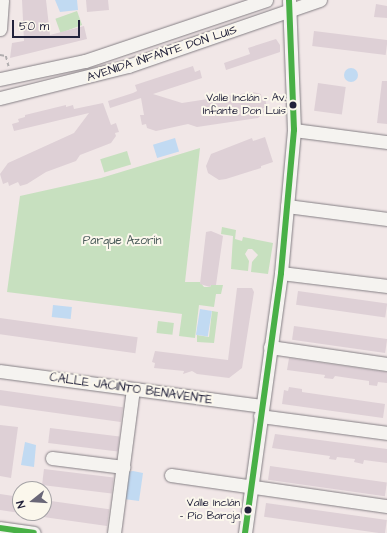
<!DOCTYPE html>
<meta charset="utf-8">
<style>
body{margin:0}
#map{position:relative;width:387px;height:533px;overflow:hidden;background:#f1e7e7;font-family:"Architects Daughter",sans-serif}
div>[style]{position:absolute}
[style*='--x']{left:calc(var(--x)*1px);top:calc(var(--y)*1px);width:calc(var(--w)*1px);rotate:calc(var(--a)*1deg)}
.green>*{inset:0;background:#c7e0bf;transform-origin:0 0}
.water>*{inset:0;background:#c1daf2;transform-origin:0 0}
.round{border-radius:50%}
.building>*{inset:0;background:#ded0d6;transform-origin:0 0}
.path>*{height:1.5px;margin-top:-0.75px;transform-origin:0;background:repeating-linear-gradient(90deg,#b0adae 0 4px,transparent 0 7px)}
.roads{filter:drop-shadow(0 0 1px #847f84) drop-shadow(0 0 1px #847f84)}
.minor>*{height:13px;margin:-6.5px;padding:0 6.5px;transform-origin:6.5px;border-radius:6.5px;background:#f5f3f0}
.bus-1>*{height:6px;margin:-3px;padding:0 3px;transform-origin:3px;border-radius:3px;background:#48b046}
.dots>*{width:11px;height:11px;translate:-50% -50%;box-sizing:border-box;border:2px solid #fbf7ec;border-radius:50%}
span{translate:-50% -50%;white-space:nowrap;text-align:center;line-height:1.15;-webkit-text-stroke:4px #fbf7ec;paint-order:stroke}
.bus-label{font-size:11px;color:#22223b}
.right{translate:-100% -50%;text-align:right}
.street-label{font-size:12px;color:#22223b}
.park-label{font-size:12px;color:#495a59}
.north{position:absolute;left:12px;top:481px;width:40px;height:40px;box-sizing:border-box;background:#fbf7ec;border:1px solid #a4a2a5;border-radius:50%;rotate:253deg;font-size:11px;font-weight:700;line-height:16px;text-align:center;color:#22223b}
.north::after{content:'';display:block;margin:auto;width:14px;height:18px;background:#6a6777;clip-path:polygon(50% 0,100% 100%,50% 72%,0 100%)}
.scale{position:absolute;left:12px;top:20px;width:68px;height:18px;box-sizing:border-box;border:2px solid #22223b;border-top:0;padding-left:5px;font-size:12px;line-height:14px;white-space:nowrap;color:#22223b;-webkit-text-stroke:3px #fbf7ec;paint-order:stroke}
</style>
<div id="map">
<div class="green">
<i style="left:77px;top:11px;width:15px;height:23px;rotate:70deg"></i>
<i style="clip-path:polygon(200px 148px,185px 282px,200px 282px,204px 287px,210px 287px,211px 285px,223px 285px,221px 294px,216px 294px,214px 307px,199px 305px,195px 338px,179px 336px,182px 314px,7px 292px,20px 196px,101px 178px)"></i>
<i style="left:127px;top:151px;width:14px;height:28px;rotate:73deg"></i>
<i style="clip-path:polygon(222px 227px,236px 230px,235px 239px,242px 241px,243px 237px,273px 243px,268px 274px,251px 272px,252px 262px,258px 255px,252px 249px,248px 249px,245px 254px,249px 261px,248px 271px,231px 269px,233px 236px,221px 234px)"></i>
<i style="clip-path:polygon(212px 311px,218px 312px,214px 343px,197px 342px,197px 335px,209px 337px)"></i>
<i style="left:158px;top:321px;width:16px;height:12px;rotate:7deg"></i>
</div>
<div class="water">
<i style="clip-path:polygon(55px 0,77px 0,78px 10px,60px 12px)"></i>
<i class="round" style="left:344px;top:68px;width:14px;height:14px"></i>
<i style="left:175px;top:138px;width:14px;height:23px;rotate:73deg"></i>
<i style="left:53px;top:305px;width:19px;height:12px;rotate:6deg"></i>
<i style="left:200px;top:309px;width:12px;height:26px;rotate:9deg"></i>
<i style="clip-path:polygon(25px 442px,36px 445px,34px 467px,21px 465px)"></i>
<i style="clip-path:polygon(133px 471px,143px 473px,139px 501px,124px 499px,127px 472px)"></i>
</div>
<div class="building">
<i style="clip-path:polygon(22px 0,46px 0,50px 35px,84px 26px,87px 39px,10px 58px,12px 43px,24px 41px)"></i>
<i style="clip-path:polygon(86px 0,108px 0,109px 10px,87px 12px)"></i>
<i style="clip-path:polygon(376px 4px,387px 6px,387px 18px,374px 17px)"></i>
<i style="left:314px;top:31px;width:74px;height:15px;rotate:7deg"></i>
<i style="clip-path:polygon(276px 39px,280px 45px,280px 52px,226px 70px,224px 63px,250px 54px,248px 48px)"></i>
<i style="clip-path:polygon(193px 66px,195px 72px,200px 70px,202px 78px,153px 94px,182px 103px,253px 92px,261px 94px,262px 99px,265px 98px,267px 108px,263px 108px,264px 112px,258px 118px,197px 127px,188px 124px,156px 131px,147px 128px,146px 124px,142px 125px,140px 115px,144px 115px,141px 98px,110px 108px,108px 101px,133px 93px,137px 91px,135px 85px)"></i>
<i style="clip-path:polygon(382px 81px,387px 81px,387px 124px,377px 123px)"></i>
<i style="left:318px;top:83px;width:28px;height:28px;rotate:8deg"></i>
<i style="clip-path:polygon(103px 103px,111px 125px,116px 123px,119px 132px,115px 133px,116px 136px,111px 143px,80px 155px,76px 161px,46px 172px,27px 184px,20px 186px,18px 182px,9px 186px,8px 182px,3px 184px,0 174px,8px 163px,74px 133px,89px 113px,14px 131px,12px 124px,19px 122px,18px 119px,25px 117px,25px 115px,66px 105px,66px 107px,73px 105px,74px 109px)"></i>
<i style="clip-path:polygon(265px 137px,273px 162px,261px 166px,261px 168px,226px 179px,219px 180px,208px 173px,206px 166px,211px 154px,252px 138px,253px 141px)"></i>
<i style="clip-path:polygon(211px 231px,223px 236px,216px 285px,211px 285px,210px 287px,200px 284px,206px 232px)"></i>
<i style="clip-path:polygon(237px 288px,252px 288px,254px 292px,242px 368px,229px 378px,197px 374px,192px 371px,183px 374px,184px 371px,154px 368px,155px 363px,152px 362px,155px 351px,228px 360px)"></i>
<i style="left:298px;top:291px;width:90px;height:14px;rotate:8deg"></i>
<i style="left:0;top:318px;width:139px;height:16px;rotate:8deg"></i>
<i style="left:294px;top:326px;width:94px;height:14px;rotate:8deg"></i>
<i style="clip-path:polygon(289px 358px,387px 372px,387px 383px,378px 382px,377px 386px,369px 385px,369px 381px,335px 376px,333px 379px,324px 378px,325px 375px,287px 370px)"></i>
<i style="clip-path:polygon(289px 387px,302px 389px,302px 392px,385px 404px,383px 418px,282px 404px,284px 390px,288px 391px)"></i>
<i style="left:0;top:390px;width:124px;height:15px;rotate:8deg"></i>
<i style="clip-path:polygon(0 425px,18px 427px,11px 478px,0 476px)"></i>
<i style="left:50px;top:428px;width:70px;height:15px;rotate:7deg"></i>
<i style="clip-path:polygon(275px 434px,387px 449px,387px 463px,364px 460px,363px 464px,354px 462px,355px 459px,337px 457px,336px 460px,329px 459px,330px 456px,272px 448px)"></i>
<i style="left:270px;top:466px;width:118px;height:14px;rotate:8deg"></i>
<i style="left:44px;top:469px;width:70px;height:16px;rotate:7deg"></i>
<i style="clip-path:polygon(0 494px,20px 497px,20px 513px,0 510px)"></i>
<i style="left:44px;top:500px;width:66px;height:17px;rotate:8deg"></i>
<i style="left:266px;top:503px;width:122px;height:14px;rotate:8deg"></i>
</div>
<div class="path">
<i style="--x:0;--y:55;--w:6;--a:9"></i>
<i style="--x:6;--y:56;--w:11;--a:75"></i>
</div>
<div class="roads">
<div class="minor">
<i style="--x:0;--y:29;--w:29;--a:-86"></i>
<i style="--x:0;--y:79;--w:87;--a:-12"></i>
<i style="--x:85;--y:61;--w:191;--a:-18.6"></i>
<i style="--x:0;--y:98;--w:132;--a:-14"></i>
<i style="--x:128;--y:66;--w:203;--a:-19"></i>
<i style="--x:294;--y:130;--w:94;--a:7.4"></i>
<i style="--x:287;--y:206;--w:101;--a:7.4"></i>
<i style="--x:281;--y:273;--w:107;--a:7"></i>
<i style="--x:270;--y:347;--w:118;--a:8.3"></i>
<i style="--x:0;--y:371;--w:263;--a:7.6"></i>
<i style="--x:260;--y:416;--w:128;--a:7.6"></i>
<i style="--x:52;--y:458;--w:72;--a:7.2"></i>
<i style="--x:171;--y:475;--w:218;--a:8.2"></i>
<i style="--x:0;--y:528;--w:34;--a:8"></i>
<i style="--x:114;--y:533;--w:145;--a:-82.5"></i>
<i style="--x:245;--y:533;--w:262;--a:-82.1"></i>
<i style="--x:281;--y:273;--w:144;--a:-84.8"></i>
<i style="--x:294;--y:130;--w:130;--a:-92.2"></i>
</div>
</div>
<div class="bus-1">
<i style="--x:0;--y:528;--w:34;--a:8"></i>
<i style="--x:245;--y:533;--w:262;--a:-82.1"></i>
<i style="--x:281;--y:273;--w:144;--a:-84.8"></i>
<i style="--x:294;--y:130;--w:130;--a:-92.2"></i>
</div>
<div class="dots">
<i style="left:293px;top:105px;background:#22223b"></i>
<i style="left:248px;top:510px;background:#22223b"></i>
</div>
<div class="bus-label">
<span class="right" style="left:286px;top:105px">Valle Inclán - Av.<br>Infante Don Luis</span>
<span class="right" style="left:240px;top:510px">Valle Inclán<br>- Pío Baroja</span>
</div>
<div class="street-label">
<span style="left:162px;top:54px;rotate:-18deg">AVENIDA INFANTE DON LUIS</span>
<span style="left:131px;top:389px;rotate:8deg">CALLE JACINTO BENAVENTE</span>
</div>
<div class="park-label">
<span style="left:122px;top:241px">Parque Azorín</span>
</div>
<div class="north">N</div>
<div class="scale">50 m</div>
</div>
